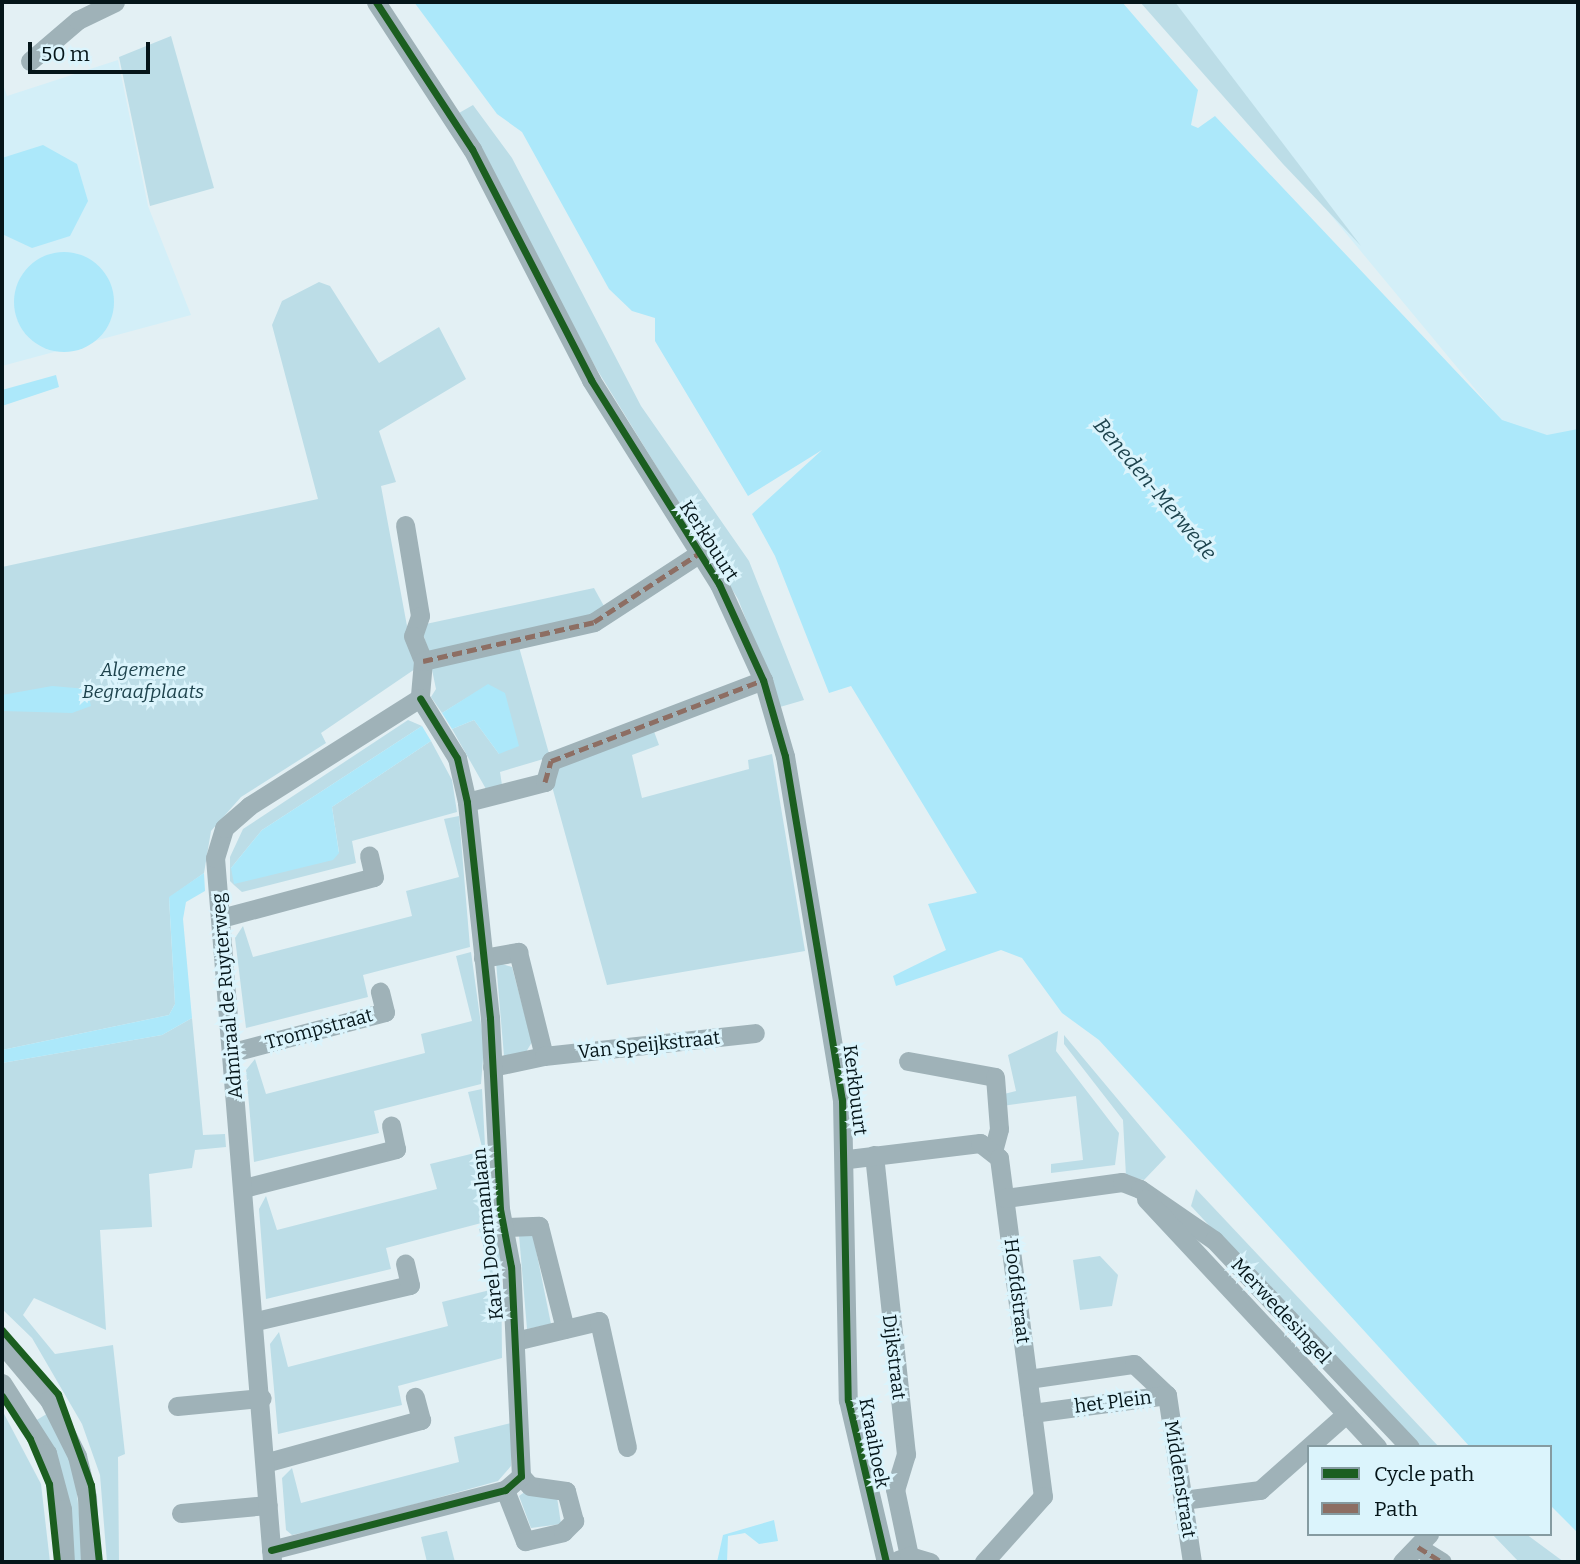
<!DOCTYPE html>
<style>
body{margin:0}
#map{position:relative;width:1580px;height:1564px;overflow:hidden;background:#e3f0f4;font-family:Bitter,serif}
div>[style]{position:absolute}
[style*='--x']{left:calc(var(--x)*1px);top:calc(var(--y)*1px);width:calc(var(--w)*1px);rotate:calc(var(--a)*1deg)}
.built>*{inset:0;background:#d3eff8}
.green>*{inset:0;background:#bcdde7}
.water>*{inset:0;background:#ace8fa}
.round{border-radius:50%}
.minor>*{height:19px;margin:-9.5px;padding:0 9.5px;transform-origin:9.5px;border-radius:9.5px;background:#9fb2b8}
.quiet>*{height:5px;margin-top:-2.5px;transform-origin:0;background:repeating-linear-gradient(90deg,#8d6e63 0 10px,transparent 0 15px)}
.cycleway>*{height:7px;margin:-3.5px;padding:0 3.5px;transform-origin:3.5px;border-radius:3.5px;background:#1b5e20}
span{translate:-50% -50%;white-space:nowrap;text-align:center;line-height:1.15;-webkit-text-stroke:6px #dbf4fc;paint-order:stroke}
.street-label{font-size:19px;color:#051519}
.park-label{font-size:19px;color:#1d424c;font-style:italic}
.water-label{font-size:21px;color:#1d434d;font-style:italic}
.frame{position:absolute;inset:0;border:4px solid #051519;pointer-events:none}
.legend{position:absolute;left:1307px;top:1445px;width:245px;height:91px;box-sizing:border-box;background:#dbf4fc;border:2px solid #859ba1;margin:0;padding:9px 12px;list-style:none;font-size:21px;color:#051519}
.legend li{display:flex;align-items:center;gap:14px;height:35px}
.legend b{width:35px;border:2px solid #859ba1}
.scale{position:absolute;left:28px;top:42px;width:122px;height:32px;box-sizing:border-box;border:4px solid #051519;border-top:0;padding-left:9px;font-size:21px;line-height:24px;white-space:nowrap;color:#051519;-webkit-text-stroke:5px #dbf4fc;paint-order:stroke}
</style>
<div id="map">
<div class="built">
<i style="clip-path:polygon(1154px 2px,1578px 2px,1578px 432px,1556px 438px,1505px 425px)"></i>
<i style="clip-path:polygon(118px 60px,148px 206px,191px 315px,2px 366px,2px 81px,7px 96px)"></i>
</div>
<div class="green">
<i style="clip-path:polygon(1140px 2px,1175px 2px,1361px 246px,1283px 164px)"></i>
<i style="clip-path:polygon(171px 36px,214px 188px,150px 206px,119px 57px)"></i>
<i style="clip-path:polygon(473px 105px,512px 158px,641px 406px,749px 561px,804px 700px,780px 707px,738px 599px,596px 368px,459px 113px)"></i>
<i style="clip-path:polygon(319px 282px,330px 286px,379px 363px,439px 327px,466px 379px,379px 431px,396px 482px,381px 486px,415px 669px,321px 733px,326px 743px,241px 797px,211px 831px,204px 873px,169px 898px,175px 1004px,169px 1015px,2px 1050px,2px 567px,318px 499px,272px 325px,282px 301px)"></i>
<i style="clip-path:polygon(594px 588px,605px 608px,578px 623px,428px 652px,421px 625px)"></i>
<i style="clip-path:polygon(519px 647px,550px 757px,500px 772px,502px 785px,486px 789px,452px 729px,474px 720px,499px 754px,488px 685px,442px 713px,431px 697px,436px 689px,431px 665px)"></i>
<i style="clip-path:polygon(408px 720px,422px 726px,262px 830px,231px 868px,339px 852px,332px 807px,431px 741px,452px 780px,457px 812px,352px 841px,356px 863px,242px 892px,234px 885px,230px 881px,230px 857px,243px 829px)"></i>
<i style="clip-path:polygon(652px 726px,659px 745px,632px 755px,642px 798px,749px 769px,748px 760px,772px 754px,805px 951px,607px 985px,548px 772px)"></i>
<i style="clip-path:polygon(459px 816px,470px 947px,363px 975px,368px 997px,246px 1028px,235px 938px,243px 926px,253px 957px,412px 916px,406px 891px,459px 877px,444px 819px)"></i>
<i style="clip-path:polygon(471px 952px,484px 1046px,481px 1084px,374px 1111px,379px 1133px,254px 1162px,246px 1070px,255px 1059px,266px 1094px,425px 1053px,421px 1034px,472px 1021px,456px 956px)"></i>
<i style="clip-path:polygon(496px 962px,512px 967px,532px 1042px,526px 1052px,504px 1056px)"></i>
<i style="clip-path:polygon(192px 1018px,203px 1135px,225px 1134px,226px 1147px,195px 1150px,192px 1168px,149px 1174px,152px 1227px,100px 1230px,106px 1330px,34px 1298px,23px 1315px,55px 1354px,113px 1345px,125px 1454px,118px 1457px,119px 1562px,107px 1562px,100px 1475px,82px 1424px,32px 1338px,2px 1309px,2px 1063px,162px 1035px)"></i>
<i style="clip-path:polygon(1058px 1031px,1056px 1051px,1119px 1133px,1115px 1165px,1051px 1173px,1051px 1164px,1083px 1160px,1076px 1096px,1002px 1106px,1004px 1094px,1016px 1091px,1008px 1055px)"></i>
<i style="clip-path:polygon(1064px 1035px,1166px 1157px,1144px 1180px,1126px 1176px,1123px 1120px,1064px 1044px)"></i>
<i style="clip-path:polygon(482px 1089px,489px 1221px,386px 1248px,391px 1269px,266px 1299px,259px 1209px,266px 1196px,277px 1230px,437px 1189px,430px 1164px,483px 1151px,468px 1092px)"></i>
<i style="clip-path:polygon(1196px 1189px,1439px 1447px,1415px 1447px,1191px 1206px)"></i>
<i style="clip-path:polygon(495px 1225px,501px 1249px,502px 1358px,398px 1386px,402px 1405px,278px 1434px,270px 1344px,279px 1332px,288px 1367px,448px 1326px,442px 1302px,494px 1289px,479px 1229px)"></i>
<i style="clip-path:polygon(519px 1235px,533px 1235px,551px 1324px,527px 1329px)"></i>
<i style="clip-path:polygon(1100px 1256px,1118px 1275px,1112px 1306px,1080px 1310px,1073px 1260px)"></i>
<i style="clip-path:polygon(2px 1410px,41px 1484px,50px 1562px,2px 1562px)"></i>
<i style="clip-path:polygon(50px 1412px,75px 1474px,84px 1562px,70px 1562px,35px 1421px)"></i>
<i style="clip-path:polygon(511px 1423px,511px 1466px,498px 1481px,347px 1523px,292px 1535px,286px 1530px,282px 1478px,292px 1468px,301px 1503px,459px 1462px,454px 1437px)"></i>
<i style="clip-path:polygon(526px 1491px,557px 1497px,561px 1524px,531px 1528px,519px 1496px)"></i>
<i style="clip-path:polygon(447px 1531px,455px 1562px,427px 1562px,421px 1537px)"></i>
<i style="clip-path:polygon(1492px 1534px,1526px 1534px,1564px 1562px,1519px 1562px)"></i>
</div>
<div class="water">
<i style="clip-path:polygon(414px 2px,1122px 2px,1198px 90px,1191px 125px,1198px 128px,1215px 116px,1502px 420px,1547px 435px,1578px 429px,1578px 1533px,1550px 1505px,1550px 1447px,1470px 1447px,1099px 1040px,1062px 1013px,1022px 958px,1001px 950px,896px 986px,893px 976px,946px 950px,928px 904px,977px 893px,851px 686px,829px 693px,775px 556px,752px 514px,822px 450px,748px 496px,655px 341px,655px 318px,632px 311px,609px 289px,522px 132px,497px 114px)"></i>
<i style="clip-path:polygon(43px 145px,77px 164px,88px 201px,70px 236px,32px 248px,2px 234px,2px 158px)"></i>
<i class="round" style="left:14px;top:252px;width:100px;height:100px"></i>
<i style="clip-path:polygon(56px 375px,59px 387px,2px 406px,2px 390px)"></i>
<i style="clip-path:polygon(488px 684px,505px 693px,519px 746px,499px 754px,474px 720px,452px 729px,442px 713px)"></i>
<i style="clip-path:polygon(52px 686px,87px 689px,91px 706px,72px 713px,2px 711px,2px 695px)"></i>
<i style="clip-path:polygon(422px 726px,431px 741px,332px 807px,339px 853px,333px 860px,234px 884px,231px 868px,262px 830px)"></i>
<i style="clip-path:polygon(204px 873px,205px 891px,186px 902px,183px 919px,192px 1018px,162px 1035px,2px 1063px,2px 1050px,169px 1015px,175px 1004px,169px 897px)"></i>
<i style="clip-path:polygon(774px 1520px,778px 1541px,759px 1544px,745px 1533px,728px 1536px,727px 1562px,717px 1562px,723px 1535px)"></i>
</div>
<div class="minor">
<i style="--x:376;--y:2;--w:176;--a:56.9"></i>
<i style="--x:472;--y:149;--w:260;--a:62.7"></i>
<i style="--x:591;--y:380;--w:241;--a:57.9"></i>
<i style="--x:719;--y:584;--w:106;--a:65.4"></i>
<i style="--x:763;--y:680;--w:79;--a:73.9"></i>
<i style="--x:785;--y:756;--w:349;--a:80.6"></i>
<i style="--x:842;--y:1100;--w:300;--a:88.9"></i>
<i style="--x:848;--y:1400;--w:166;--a:76.8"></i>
<i style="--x:30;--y:61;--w:63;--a:-40.5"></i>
<i style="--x:78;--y:20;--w:41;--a:-25.9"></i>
<i style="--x:405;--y:525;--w:92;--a:80.6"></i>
<i style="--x:420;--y:616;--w:21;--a:109"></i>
<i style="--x:413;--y:636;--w:27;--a:68"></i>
<i style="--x:423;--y:661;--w:37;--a:95"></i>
<i style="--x:423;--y:661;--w:175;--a:-12.8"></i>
<i style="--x:594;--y:622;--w:126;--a:-33.1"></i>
<i style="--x:467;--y:802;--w:81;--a:-14.4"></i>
<i style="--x:545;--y:782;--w:22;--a:-74"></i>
<i style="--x:551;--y:761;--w:227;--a:-20.9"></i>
<i style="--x:221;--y:918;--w:158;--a:-15"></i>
<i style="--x:374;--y:877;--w:22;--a:-103"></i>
<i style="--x:483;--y:958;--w:36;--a:-10"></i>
<i style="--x:518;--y:952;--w:107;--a:76"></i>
<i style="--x:544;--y:1056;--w:53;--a:168.1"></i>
<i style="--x:233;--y:1052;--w:157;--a:-14.7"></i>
<i style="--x:385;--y:1012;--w:21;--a:-104"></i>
<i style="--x:544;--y:1056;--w:212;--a:-6.2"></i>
<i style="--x:908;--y:1061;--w:88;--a:10.4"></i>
<i style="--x:995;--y:1077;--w:52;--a:85.6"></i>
<i style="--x:999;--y:1129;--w:20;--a:105"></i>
<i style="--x:874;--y:1155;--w:301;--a:83.9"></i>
<i style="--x:906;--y:1454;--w:37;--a:107"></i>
<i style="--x:895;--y:1489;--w:68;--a:78.2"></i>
<i style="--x:848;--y:1159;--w:133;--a:-6.9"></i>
<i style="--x:980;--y:1143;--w:24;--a:38"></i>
<i style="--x:999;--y:1158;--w:341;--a:82.6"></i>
<i style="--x:1043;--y:1496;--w:89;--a:131.8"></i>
<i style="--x:244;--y:1188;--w:157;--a:-14.4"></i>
<i style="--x:396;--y:1149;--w:24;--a:-102"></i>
<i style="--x:1005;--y:1198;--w:118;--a:-7.8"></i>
<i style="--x:1122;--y:1182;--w:19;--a:21"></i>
<i style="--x:1140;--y:1189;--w:90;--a:34.6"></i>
<i style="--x:1214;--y:1240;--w:285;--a:46.6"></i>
<i style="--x:1146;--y:1199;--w:339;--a:47"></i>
<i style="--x:506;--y:1227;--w:33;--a:-2"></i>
<i style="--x:539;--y:1226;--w:106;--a:75.8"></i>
<i style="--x:256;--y:1321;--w:158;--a:-13.2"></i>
<i style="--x:410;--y:1285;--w:22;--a:-103"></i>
<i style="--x:515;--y:1341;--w:86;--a:-13.4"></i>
<i style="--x:599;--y:1321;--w:129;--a:77.5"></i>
<i style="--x:2;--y:1344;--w:73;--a:50"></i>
<i style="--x:49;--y:1400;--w:63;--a:63.4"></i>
<i style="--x:77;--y:1456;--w:42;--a:76.3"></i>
<i style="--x:87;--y:1497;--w:65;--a:87.4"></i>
<i style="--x:1028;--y:1379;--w:107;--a:-8.1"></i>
<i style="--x:1134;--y:1364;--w:45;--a:43.2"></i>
<i style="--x:1167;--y:1395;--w:136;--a:172.4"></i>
<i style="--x:2;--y:1383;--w:83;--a:57.3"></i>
<i style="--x:47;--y:1453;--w:58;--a:75"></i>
<i style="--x:62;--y:1509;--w:53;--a:86.8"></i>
<i style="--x:1167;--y:1395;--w:169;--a:81.5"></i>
<i style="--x:177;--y:1406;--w:85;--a:-5.4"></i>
<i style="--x:268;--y:1462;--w:159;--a:-15.4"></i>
<i style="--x:421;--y:1420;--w:24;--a:-105"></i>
<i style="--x:505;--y:1490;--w:55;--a:68.6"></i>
<i style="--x:525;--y:1541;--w:39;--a:-13"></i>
<i style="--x:563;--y:1532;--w:16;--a:-45"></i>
<i style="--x:574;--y:1521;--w:31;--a:-105"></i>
<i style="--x:566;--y:1491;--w:36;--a:-172"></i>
<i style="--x:530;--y:1486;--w:13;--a:-132"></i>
<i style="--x:1183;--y:1500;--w:78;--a:-7.4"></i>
<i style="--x:1260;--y:1490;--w:115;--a:-41.5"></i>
<i style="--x:181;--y:1513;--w:87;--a:-5.3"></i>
<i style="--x:1418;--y:1547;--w:28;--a:32"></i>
<i style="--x:271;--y:1550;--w:242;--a:-14.4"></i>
<i style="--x:505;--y:1490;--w:21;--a:-41"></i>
<i style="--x:521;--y:1476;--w:209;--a:-92.7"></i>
<i style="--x:511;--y:1267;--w:59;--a:-100.7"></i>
<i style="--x:500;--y:1209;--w:191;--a:-93"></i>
<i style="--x:490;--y:1018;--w:217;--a:-96.1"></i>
<i style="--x:467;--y:802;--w:45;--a:-102.8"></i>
<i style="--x:457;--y:758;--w:70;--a:-121.7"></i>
<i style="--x:272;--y:1560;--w:704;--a:-94.64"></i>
<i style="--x:215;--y:858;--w:31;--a:-73"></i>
<i style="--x:224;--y:828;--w:33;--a:-41"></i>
<i style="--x:249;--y:806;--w:202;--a:-32.3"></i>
<i style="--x:898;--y:1560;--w:12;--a:-20"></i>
<i style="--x:909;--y:1556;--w:22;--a:16"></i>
<i style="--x:1402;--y:1562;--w:39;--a:-46"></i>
</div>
<div class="quiet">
<i style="--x:423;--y:661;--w:175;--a:-12.8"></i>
<i style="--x:594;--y:622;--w:126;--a:-33.1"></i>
<i style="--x:545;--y:782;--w:22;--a:-74"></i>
<i style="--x:551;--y:761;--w:227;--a:-20.9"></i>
<i style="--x:1418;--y:1547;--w:28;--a:32"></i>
</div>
<div class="cycleway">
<i style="--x:376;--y:2;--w:176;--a:56.9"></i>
<i style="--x:472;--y:149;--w:260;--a:62.7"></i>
<i style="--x:591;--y:380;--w:241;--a:57.9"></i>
<i style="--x:719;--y:584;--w:106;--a:65.4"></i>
<i style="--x:763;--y:680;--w:79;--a:73.9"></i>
<i style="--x:785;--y:756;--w:349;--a:80.6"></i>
<i style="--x:842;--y:1100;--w:300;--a:88.9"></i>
<i style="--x:848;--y:1400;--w:166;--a:76.8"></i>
<i style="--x:2;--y:1330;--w:85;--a:48.8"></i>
<i style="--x:58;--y:1394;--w:97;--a:70.1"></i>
<i style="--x:91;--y:1485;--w:77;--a:84.1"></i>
<i style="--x:2;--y:1396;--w:51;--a:56.9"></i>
<i style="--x:30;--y:1439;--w:49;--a:67.1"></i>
<i style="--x:49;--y:1484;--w:78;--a:84.1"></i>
<i style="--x:271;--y:1550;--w:242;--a:-14.4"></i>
<i style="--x:505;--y:1490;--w:21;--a:-41"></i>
<i style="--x:521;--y:1476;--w:209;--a:-92.7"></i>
<i style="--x:511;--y:1267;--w:59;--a:-100.7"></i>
<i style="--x:500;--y:1209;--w:191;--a:-93"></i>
<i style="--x:490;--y:1018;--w:217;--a:-96.1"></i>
<i style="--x:467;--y:802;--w:45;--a:-102.8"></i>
<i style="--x:457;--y:758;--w:70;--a:-121.7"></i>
</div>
<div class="street-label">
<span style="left:709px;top:541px;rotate:57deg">Kerkbuurt</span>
<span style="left:227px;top:996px;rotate:-95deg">Admiraal de Ruyterweg</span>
<span style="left:319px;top:1029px;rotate:-15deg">Trompstraat</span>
<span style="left:649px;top:1045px;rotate:-6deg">Van Speijkstraat</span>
<span style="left:855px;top:1090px;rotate:83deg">Kerkbuurt</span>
<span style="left:488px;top:1234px;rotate:-96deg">Karel Doormanlaan</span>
<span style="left:1017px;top:1291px;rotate:83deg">Hoofdstraat</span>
<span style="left:1281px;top:1311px;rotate:47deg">Merwedesingel</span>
<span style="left:894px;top:1357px;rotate:83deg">Dijkstraat</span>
<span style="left:1113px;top:1402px;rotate:-7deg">het Plein</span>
<span style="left:874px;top:1443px;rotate:79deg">Kraaihoek</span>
<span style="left:1180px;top:1479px;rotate:81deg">Middenstraat</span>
</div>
<div class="park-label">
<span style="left:143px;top:681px">Algemene<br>Begraafplaats</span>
</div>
<div class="water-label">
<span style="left:1155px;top:489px;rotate:50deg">Beneden-Merwede</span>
</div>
<div class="frame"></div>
<ul class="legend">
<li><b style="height:9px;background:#1b5e20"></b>Cycle path</li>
<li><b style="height:9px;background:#8d6e63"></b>Path</li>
</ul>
<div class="scale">50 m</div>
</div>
